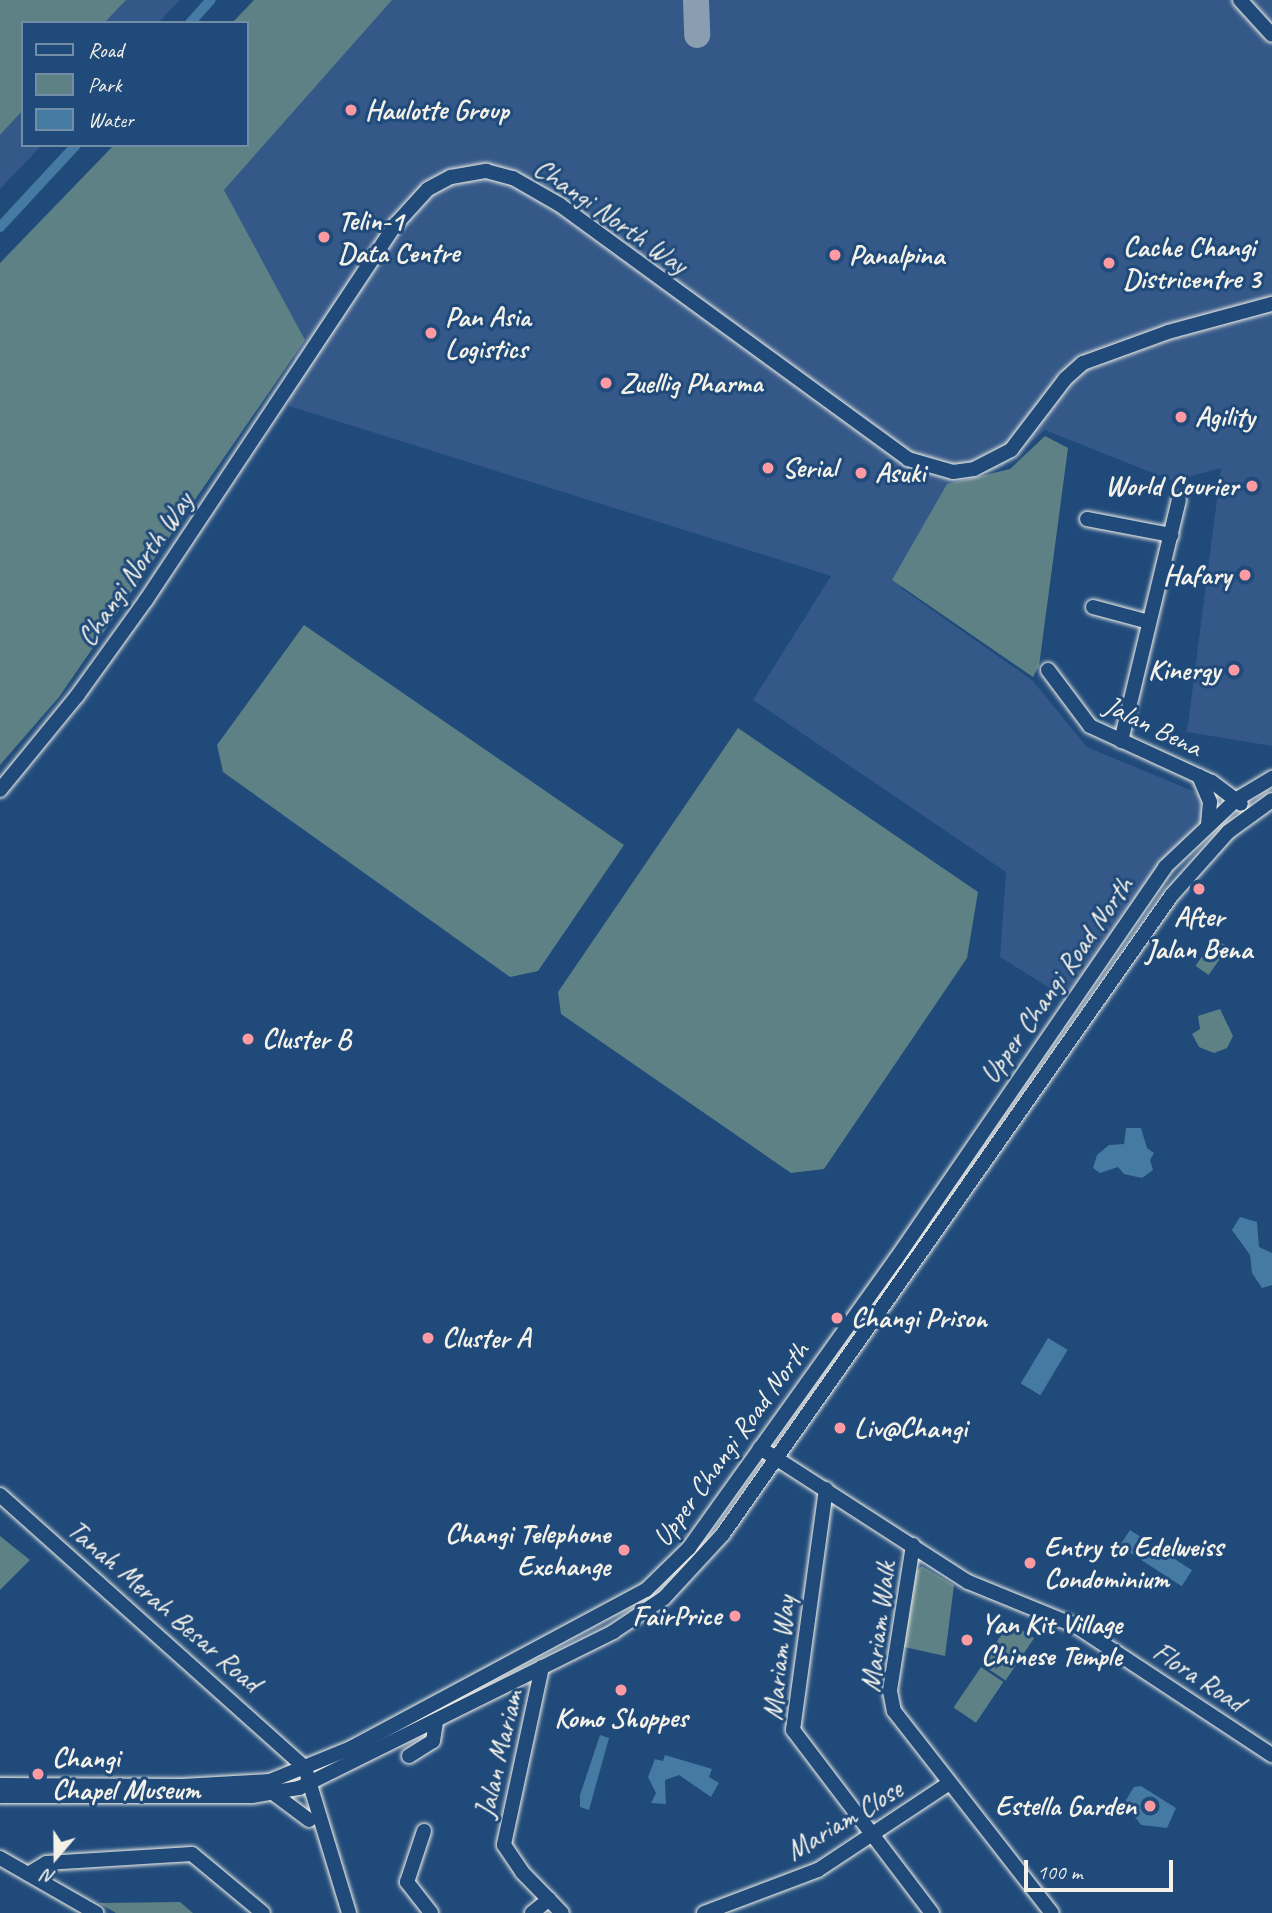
<!DOCTYPE html>
<style>
body{margin:0}
#map{position:relative;width:1272px;height:1913px;overflow:hidden;background:#1f4a7a;font-family:Caveat,sans-serif}
div>[style]{position:absolute}
[style*='--x']{left:calc(var(--x)*1px);top:calc(var(--y)*1px);width:calc(var(--w)*1px);rotate:calc(var(--a)*1deg)}
.built>*{inset:0;background:#345888}
.green>*{inset:0;background:#5e8186;transform-origin:0 0}
.water>*{inset:0;background:#457aa3;transform-origin:0 0}
.canal>*{height:10px;margin:-5px;padding:0 5px;transform-origin:5px;border-radius:5px;background:#457aa3}
.taxiway>*{height:26px;margin:-13px;padding:0 13px;transform-origin:13px;border-radius:13px;background:#8a9eb1}
.roads{filter:drop-shadow(0 0 2px #f4f1e8) drop-shadow(0 0 2px #f4f1e8)}
.minor>*{height:14px;margin:-7px;padding:0 7px;transform-origin:7px;border-radius:7px;background:#1f4a7a}
.dots>*{width:19px;height:19px;translate:-50% -50%;box-sizing:border-box;border:4px solid #1f4a7a;border-radius:50%}
span{translate:-50% -50%;white-space:nowrap;text-align:center;line-height:1.15;-webkit-text-stroke:6px #1f4a7a;paint-order:stroke}
.poi-label{font-size:28px;color:#f4f1e8;font-weight:700}
.left{translate:0 -50%;text-align:left}
.right{translate:-100% -50%;text-align:right}
.street-label{font-size:28px;color:#f4f1e8}
.legend{position:absolute;left:21px;top:21px;width:228px;height:126px;box-sizing:border-box;background:#1f4a7a;border:2px solid #748da6;margin:0;padding:9px 12px;list-style:none;font-size:21px;color:#f4f1e8}
.legend li{display:flex;align-items:center;gap:14px;height:35px}
.legend b{width:35px;border:2px solid #748da6}
.north{position:absolute;left:21px;top:1822px;width:70px;height:70px;-webkit-text-stroke:5px #1f4a7a;paint-order:stroke;rotate:200deg;font-size:19px;font-weight:700;line-height:28px;text-align:center;color:#f4f1e8}
.north::after{content:'';display:block;margin:auto;width:24px;height:32px;background:#f4f1e8;clip-path:polygon(50% 0,100% 100%,50% 72%,0 100%)}
.scale{position:absolute;left:1024px;top:1860px;width:149px;height:32px;box-sizing:border-box;border:4px solid #f4f1e8;border-top:0;padding-left:9px;font-size:21px;line-height:24px;white-space:nowrap;color:#f4f1e8;-webkit-text-stroke:5px #1f4a7a;paint-order:stroke}
</style>
<div id="map">
<div class="built">
<i style="clip-path:polygon(0 0,180px 0,158px 23px,23px 23px,23px 145px,42px 145px,0 189px)"></i>
<i style="clip-path:polygon(387px 0,1272px 0,1272px 746px,1187px 732px,1221px 468px,1173px 481px,1045px 430px,999px 469px,958px 483px,901px 588px,1032px 680px,1087px 747px,1217px 801px,1064px 997px,1000px 957px,1006px 872px,753px 700px,831px 576px,289px 406px,296px 340px,215px 187px)"></i>
</div>
<div class="green">
<i style="clip-path:polygon(0 0,126px 0,104px 23px,23px 23px,23px 110px,0 135px)"></i>
<i style="clip-path:polygon(254px 0,392px 0,224px 190px,305px 340px,59px 697px,0 765px,0 263px,114px 145px,247px 145px,247px 23px,232px 23px)"></i>
<i style="clip-path:polygon(1045px 436px,1068px 448px,1039px 666px,1033px 677px,892px 580px,947px 484px,1010px 469px)"></i>
<i style="clip-path:polygon(304px 625px,624px 845px,538px 971px,510px 977px,223px 772px,217px 745px)"></i>
<i style="clip-path:polygon(738px 728px,978px 892px,967px 958px,824px 1169px,791px 1173px,561px 1014px,558px 992px)"></i>
<i style="left:1215px;top:938px;width:16px;height:34px;rotate:35deg"></i>
<i style="clip-path:polygon(1220px 1009px,1233px 1036px,1227px 1048px,1214px 1053px,1199px 1047px,1192px 1034px,1200px 1029px,1198px 1016px)"></i>
<i style="clip-path:polygon(0 1536px,30px 1560px,0 1590px)"></i>
<i style="clip-path:polygon(922px 1566px,954px 1585px,945px 1656px,904px 1647px,915px 1572px)"></i>
<i style="left:1010px;top:1622px;width:29px;height:51px;rotate:34deg"></i>
<i style="left:981px;top:1667px;width:27px;height:49px;rotate:34deg"></i>
<i style="clip-path:polygon(180px 1902px,193px 1913px,116px 1913px,99px 1903px)"></i>
</div>
<div class="water">
<i style="clip-path:polygon(1126px 1128px,1141px 1128px,1147px 1148px,1154px 1153px,1150px 1160px,1153px 1170px,1142px 1178px,1124px 1174px,1118px 1167px,1100px 1173px,1093px 1168px,1097px 1155px,1109px 1145px,1124px 1144px)"></i>
<i style="clip-path:polygon(1240px 1217px,1257px 1222px,1259px 1247px,1272px 1253px,1272px 1285px,1262px 1288px,1252px 1273px,1250px 1255px,1232px 1230px)"></i>
<i style="left:1048px;top:1338px;width:23px;height:53px;rotate:31deg"></i>
<i style="left:1130px;top:1530px;width:74px;height:19px;rotate:33deg"></i>
<i style="clip-path:polygon(600px 1735px,609px 1738px,589px 1810px,580px 1807px,580px 1795px)"></i>
<i style="clip-path:polygon(665px 1755px,712px 1769px,709px 1777px,719px 1783px,711px 1797px,679px 1775px,665px 1780px,666px 1804px,651px 1803px,656px 1793px,648px 1777px,655px 1759px,663px 1761px)"></i>
<i style="clip-path:polygon(1141px 1786px,1176px 1808px,1167px 1828px,1141px 1825px,1128px 1808px,1126px 1800px,1134px 1787px)"></i>
</div>
<div class="canal">
<i style="--x:190;--y:23;--w:31;--a:-48"></i>
<i style="--x:0;--y:227;--w:112;--a:-47.2"></i>
</div>
<div class="taxiway">
<i style="--x:696;--y:0;--w:35;--a:88"></i>
</div>
<div class="roads">
<div class="minor">
<i style="--x:1240;--y:0;--w:47;--a:47.6"></i>
<i style="--x:1087;--y:519;--w:86;--a:10.8"></i>
<i style="--x:1093;--y:607;--w:58;--a:15"></i>
<i style="--x:1048;--y:670;--w:70;--a:53.1"></i>
<i style="--x:1090;--y:726;--w:134;--a:24.7"></i>
<i style="--x:1212;--y:782;--w:36;--a:37"></i>
<i style="--x:1121;--y:741;--w:248;--a:-76.5"></i>
<i style="--x:1199;--y:776;--w:28;--a:67"></i>
<i style="--x:1210;--y:802;--w:22;--a:95"></i>
<i style="--x:0;--y:790;--w:122;--a:-50.7"></i>
<i style="--x:77;--y:696;--w:118;--a:-54.3"></i>
<i style="--x:146;--y:600;--w:452;--a:-56.4"></i>
<i style="--x:396;--y:224;--w:47;--a:-47.6"></i>
<i style="--x:428;--y:189;--w:26;--a:-28"></i>
<i style="--x:451;--y:177;--w:36;--a:-10"></i>
<i style="--x:486;--y:171;--w:28;--a:15"></i>
<i style="--x:513;--y:178;--w:54;--a:29.9"></i>
<i style="--x:560;--y:205;--w:431;--a:36.1"></i>
<i style="--x:908;--y:459;--w:47;--a:16.1"></i>
<i style="--x:953;--y:472;--w:21;--a:-8"></i>
<i style="--x:974;--y:469;--w:42;--a:-27.2"></i>
<i style="--x:1011;--y:450;--w:89;--a:-52.7"></i>
<i style="--x:1065;--y:379;--w:24;--a:-42"></i>
<i style="--x:1083;--y:363;--w:90;--a:-20"></i>
<i style="--x:1168;--y:332;--w:108;--a:-15.1"></i>
<i style="--x:760;--y:1448;--w:247;--a:32.8"></i>
<i style="--x:968;--y:1582;--w:117;--a:22.2"></i>
<i style="--x:1076;--y:1626;--w:235;--a:33.4"></i>
<i style="--x:826;--y:1489;--w:243;--a:97.8"></i>
<i style="--x:793;--y:1730;--w:230;--a:52.8"></i>
<i style="--x:0;--y:1495;--w:409;--a:41.8"></i>
<i style="--x:305;--y:1768;--w:152;--a:73.1"></i>
<i style="--x:913;--y:1545;--w:148;--a:99"></i>
<i style="--x:890;--y:1691;--w:20;--a:79"></i>
<i style="--x:894;--y:1711;--w:256;--a:52"></i>
<i style="--x:542;--y:1667;--w:182;--a:102.1"></i>
<i style="--x:504;--y:1845;--w:32;--a:56"></i>
<i style="--x:522;--y:1872;--w:57;--a:45.7"></i>
<i style="--x:409;--y:1756;--w:28;--a:-32"></i>
<i style="--x:433;--y:1741;--w:18;--a:-81"></i>
<i style="--x:0;--y:1785;--w:182;--a:0.3"></i>
<i style="--x:182;--y:1786;--w:88;--a:-3.3"></i>
<i style="--x:270;--y:1781;--w:87;--a:-22.2"></i>
<i style="--x:351;--y:1748;--w:335;--a:-28.2"></i>
<i style="--x:646;--y:1590;--w:60;--a:-44.3"></i>
<i style="--x:689;--y:1548;--w:355;--a:-54.4"></i>
<i style="--x:896;--y:1259;--w:475;--a:-55.5"></i>
<i style="--x:1165;--y:867;--w:99;--a:-43.4"></i>
<i style="--x:1237;--y:799;--w:41;--a:-31"></i>
<i style="--x:273;--y:1793;--w:45;--a:36.9"></i>
<i style="--x:0;--y:1796;--w:252;--a:0"></i>
<i style="--x:252;--y:1796;--w:48;--a:-9.7"></i>
<i style="--x:299;--y:1788;--w:351;--a:-26.4"></i>
<i style="--x:613;--y:1632;--w:61;--a:-33.7"></i>
<i style="--x:664;--y:1598;--w:87;--a:-47.3"></i>
<i style="--x:723;--y:1534;--w:780;--a:-54.92"></i>
<i style="--x:1171;--y:896;--w:86;--a:-48.3"></i>
<i style="--x:1228;--y:832;--w:54;--a:-36"></i>
<i style="--x:424;--y:1831;--w:54;--a:108.4"></i>
<i style="--x:407;--y:1882;--w:39;--a:52"></i>
<i style="--x:0;--y:1858;--w:111;--a:29.8"></i>
<i style="--x:28;--y:1874;--w:21;--a:-31"></i>
<i style="--x:46;--y:1863;--w:146;--a:-3.5"></i>
<i style="--x:192;--y:1854;--w:92;--a:39.7"></i>
<i style="--x:532;--y:1913;--w:22;--a:-39"></i>
<i style="--x:704;--y:1913;--w:122;--a:-20.7"></i>
<i style="--x:818;--y:1870;--w:156;--a:-33.5"></i>
</div>
</div>
<div class="dots">
<i style="left:351px;top:110px;background:#ff9aa2"></i>
<i style="left:324px;top:237px;background:#ff9aa2"></i>
<i style="left:835px;top:255px;background:#ff9aa2"></i>
<i style="left:1109px;top:263px;background:#ff9aa2"></i>
<i style="left:431px;top:333px;background:#ff9aa2"></i>
<i style="left:606px;top:383px;background:#ff9aa2"></i>
<i style="left:1181px;top:417px;background:#ff9aa2"></i>
<i style="left:768px;top:468px;background:#ff9aa2"></i>
<i style="left:861px;top:473px;background:#ff9aa2"></i>
<i style="left:1252px;top:486px;background:#ff9aa2"></i>
<i style="left:1245px;top:575px;background:#ff9aa2"></i>
<i style="left:1234px;top:670px;background:#ff9aa2"></i>
<i style="left:1199px;top:889px;background:#ff9aa2"></i>
<i style="left:248px;top:1039px;background:#ff9aa2"></i>
<i style="left:837px;top:1318px;background:#ff9aa2"></i>
<i style="left:428px;top:1338px;background:#ff9aa2"></i>
<i style="left:840px;top:1428px;background:#ff9aa2"></i>
<i style="left:624px;top:1550px;background:#ff9aa2"></i>
<i style="left:1030px;top:1563px;background:#ff9aa2"></i>
<i style="left:735px;top:1616px;background:#ff9aa2"></i>
<i style="left:967px;top:1640px;background:#ff9aa2"></i>
<i style="left:621px;top:1690px;background:#ff9aa2"></i>
<i style="left:38px;top:1774px;background:#ff9aa2"></i>
<i style="left:1150px;top:1806px;background:#ff9aa2"></i>
</div>
<div class="poi-label">
<span class="left" style="left:365px;top:110px">Haulotte Group</span>
<span class="left" style="left:338px;top:237px">Telin-1<br>Data Centre</span>
<span class="left" style="left:1123px;top:263px">Cache Changi<br>Districentre 3</span>
<span class="left" style="left:849px;top:255px">Panalpina</span>
<span class="left" style="left:445px;top:333px">Pan Asia<br>Logistics</span>
<span class="left" style="left:620px;top:383px">Zuellig Pharma</span>
<span class="left" style="left:1195px;top:417px">Agility</span>
<span class="left" style="left:782px;top:468px">Serial</span>
<span class="left" style="left:875px;top:473px">Asuki</span>
<span class="right" style="left:1238px;top:486px">World Courier</span>
<span class="right" style="left:1231px;top:575px">Hafary</span>
<span class="right" style="left:1220px;top:670px">Kinergy</span>
<span style="left:1199px;top:933px">After<br>Jalan Bena</span>
<span class="left" style="left:262px;top:1039px">Cluster B</span>
<span class="left" style="left:851px;top:1318px">Changi Prison</span>
<span class="left" style="left:442px;top:1338px">Cluster A</span>
<span class="left" style="left:854px;top:1428px">Liv@Changi</span>
<span class="right" style="left:610px;top:1550px">Changi Telephone<br>Exchange</span>
<span class="left" style="left:1044px;top:1563px">Entry to Edelweiss<br>Condominium</span>
<span class="right" style="left:721px;top:1616px">FairPrice</span>
<span class="left" style="left:981px;top:1640px">Yan Kit Village<br>Chinese Temple</span>
<span style="left:621px;top:1718px">Komo Shoppes</span>
<span class="left" style="left:52px;top:1774px">Changi<br>Chapel Museum</span>
<span class="right" style="left:1136px;top:1806px">Estella Garden</span>
</div>
<div class="street-label">
<span style="left:611px;top:216px;rotate:35deg">Changi North Way</span>
<span style="left:135px;top:569px;rotate:-55deg">Changi North Way</span>
<span style="left:1153px;top:726px;rotate:26deg">Jalan Bena</span>
<span style="left:1057px;top:980px;rotate:-55deg">Upper Changi Road North</span>
<span style="left:731px;top:1444px;rotate:-54deg">Upper Changi Road North</span>
<span style="left:164px;top:1606px;rotate:41deg">Tanah Merah Besar Road</span>
<span style="left:878px;top:1627px;rotate:-83deg">Mariam Walk</span>
<span style="left:779px;top:1658px;rotate:-84deg">Mariam Way</span>
<span style="left:1199px;top:1677px;rotate:33deg">Flora Road</span>
<span style="left:499px;top:1754px;rotate:-77deg">Jalan Mariam</span>
<span style="left:844px;top:1820px;rotate:-31deg">Mariam Close</span>
</div>
<ul class="legend">
<li><b style="height:9px;background:#1f4a7a"></b>Road</li>
<li><b style="height:19px;background:#5e8186"></b>Park</li>
<li><b style="height:19px;background:#457aa3"></b>Water</li>
</ul>
<div class="north">N</div>
<div class="scale">100 m</div>
</div>
